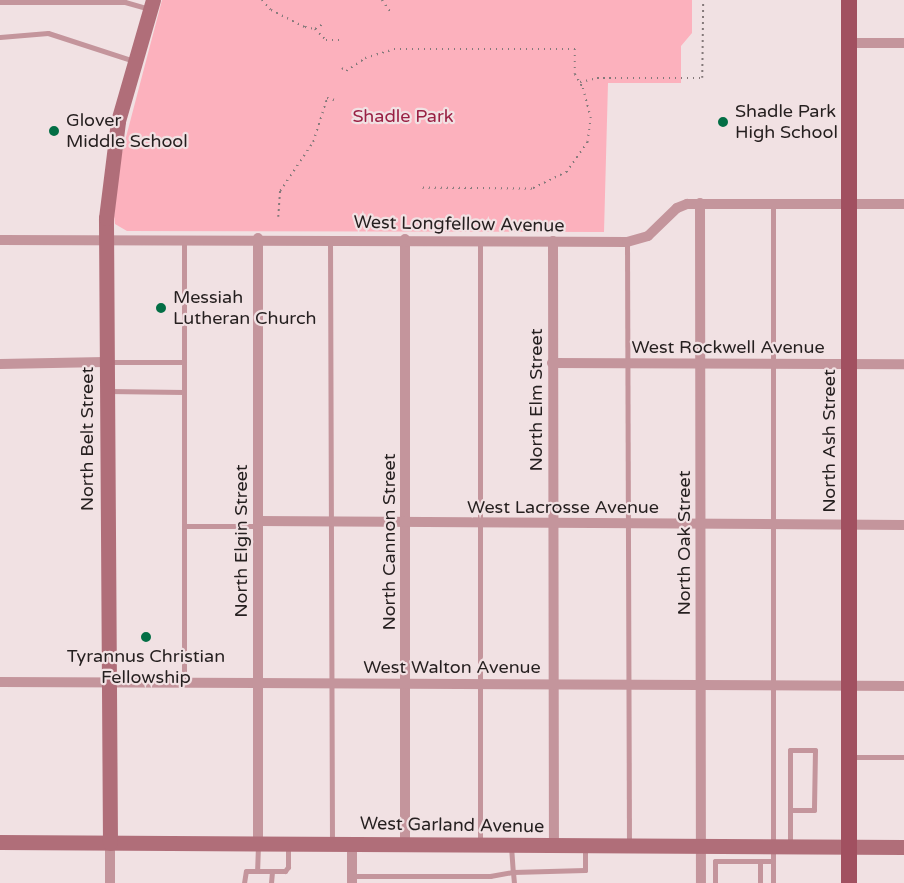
<!DOCTYPE html>
<style>
body{margin:0}
#map{position:relative;width:904px;height:883px;overflow:hidden;background:#f1e1e3;font-family:"Varela Round",sans-serif}
div>[style]{position:absolute}
[style*='--x']{left:calc(var(--x)*1px);top:calc(var(--y)*1px);width:calc(var(--w)*1px);rotate:calc(var(--a)*1deg)}
.green>*{inset:0;background:#fcb1bd}
.path>*{height:1.5px;margin-top:-0.75px;transform-origin:0;background:repeating-linear-gradient(90deg,#84797a 0 1.5px,transparent 0 6px)}
.lane>*{height:5px;margin:-2.5px;padding:0 2.5px;transform-origin:2.5px;border-radius:2.5px;background:#c4959c}
.street>*{height:10px;margin:-5px;padding:0 5px;transform-origin:5px;border-radius:5px;background:#c4959c}
.secondary>*{height:15px;margin:-7.5px;padding:0 7.5px;transform-origin:7.5px;border-radius:7.5px;background:#b06e79}
.primary>*{height:16px;margin:-8px;padding:0 8px;transform-origin:8px;border-radius:8px;background:#a15060}
.dots>*{width:16px;height:16px;translate:-50% -50%;box-sizing:border-box;border:3px solid #f1e1e3;border-radius:50%}
span{translate:-50% -50%;white-space:nowrap;text-align:center;line-height:1.15;-webkit-text-stroke:4.5px #f1e1e3;paint-order:stroke}
.poi-label{font-size:18px;color:#251f1f}
.left{translate:0 -50%;text-align:left}
.park-label{font-size:18px;color:#992144}
.street-label{font-size:18px;color:#251f1f}
</style>
<div id="map">
<div class="green">
<i style="clip-path:polygon(162px 0,692px 0,692px 33px,681px 46px,681px 83px,608px 83px,604px 232px,127px 231px,115px 224px,114px 216px,120px 160px)"></i>
</div>
<div class="path">
<i style="--x:262;--y:0;--w:13;--a:48"></i>
<i style="--x:271;--y:10;--w:38;--a:27"></i>
<i style="--x:305;--y:27;--w:10;--a:11"></i>
<i style="--x:315;--y:29;--w:9;--a:-32"></i>
<i style="--x:382;--y:0;--w:14;--a:54"></i>
<i style="--x:315;--y:29;--w:16;--a:45"></i>
<i style="--x:326;--y:40;--w:13;--a:0"></i>
<i style="--x:342;--y:68;--w:5;--a:37"></i>
<i style="--x:346;--y:71;--w:23;--a:-34"></i>
<i style="--x:365;--y:58;--w:30;--a:-17"></i>
<i style="--x:394;--y:49;--w:181;--a:0"></i>
<i style="--x:575;--y:49;--w:25;--a:90"></i>
<i style="--x:575;--y:74;--w:16;--a:60"></i>
<i style="--x:583;--y:88;--w:30;--a:75"></i>
<i style="--x:591;--y:117;--w:25;--a:97"></i>
<i style="--x:588;--y:142;--w:37;--a:125"></i>
<i style="--x:567;--y:172;--w:39;--a:154"></i>
<i style="--x:532;--y:189;--w:113;--a:-179.5"></i>
<i style="--x:580;--y:82;--w:17;--a:-13"></i>
<i style="--x:597;--y:78;--w:105;--a:0"></i>
<i style="--x:702;--y:78;--w:78;--a:-89.3"></i>
<i style="--x:278;--y:217;--w:26;--a:-86"></i>
<i style="--x:280;--y:191;--w:59;--a:-56"></i>
<i style="--x:313;--y:142;--w:46;--a:-72.3"></i>
<i style="--x:327;--y:98;--w:8;--a:14"></i>
</div>
<div class="lane">
<i style="--x:0;--y:2;--w:125;--a:0"></i>
<i style="--x:125;--y:2;--w:25;--a:16"></i>
<i style="--x:0;--y:37;--w:48;--a:-4.8"></i>
<i style="--x:48;--y:33;--w:90;--a:18"></i>
<i style="--x:330;--y:241;--w:600;--a:89.81"></i>
<i style="--x:627;--y:242;--w:601;--a:89.81"></i>
<i style="--x:107;--y:362;--w:77;--a:0"></i>
<i style="--x:107;--y:391;--w:77;--a:0.7"></i>
<i style="--x:184;--y:526;--w:73;--a:0"></i>
<i style="--x:184;--y:683;--w:443;--a:-90"></i>
<i style="--x:851;--y:757;--w:53;--a:0"></i>
<i style="--x:480;--y:844;--w:603;--a:-90"></i>
<i style="--x:258;--y:845;--w:26;--a:92"></i>
<i style="--x:257;--y:871;--w:28;--a:0"></i>
<i style="--x:285;--y:871;--w:5;--a:-53"></i>
<i style="--x:288;--y:867;--w:22;--a:-90"></i>
<i style="--x:790;--y:845;--w:95;--a:-90"></i>
<i style="--x:790;--y:750;--w:25;--a:0"></i>
<i style="--x:815;--y:750;--w:60;--a:91"></i>
<i style="--x:814;--y:810;--w:24;--a:180"></i>
<i style="--x:511;--y:846;--w:26;--a:86"></i>
<i style="--x:513;--y:872;--w:72;--a:-1.6"></i>
<i style="--x:585;--y:870;--w:23;--a:-90"></i>
<i style="--x:352;--y:876;--w:138;--a:0"></i>
<i style="--x:490;--y:876;--w:23;--a:-10"></i>
<i style="--x:513;--y:872;--w:11;--a:85"></i>
<i style="--x:244;--y:883;--w:12;--a:-81"></i>
<i style="--x:246;--y:871;--w:11;--a:0"></i>
<i style="--x:271;--y:883;--w:12;--a:-85"></i>
<i style="--x:715;--y:883;--w:22;--a:-90"></i>
<i style="--x:715;--y:861;--w:58;--a:0"></i>
<i style="--x:773;--y:861;--w:657;--a:-90"></i>
<i style="--x:760;--y:883;--w:22;--a:-90"></i>
<i style="--x:773;--y:883;--w:22;--a:-90"></i>
</div>
<div class="street">
<i style="--x:849;--y:43;--w:55;--a:0"></i>
<i style="--x:700;--y:203;--w:680;--a:89.92"></i>
<i style="--x:405;--y:239;--w:605;--a:90"></i>
<i style="--x:0;--y:240;--w:627;--a:0.18"></i>
<i style="--x:627;--y:242;--w:22;--a:-16"></i>
<i style="--x:648;--y:236;--w:40;--a:-44"></i>
<i style="--x:677;--y:208;--w:11;--a:-22"></i>
<i style="--x:687;--y:204;--w:217;--a:0"></i>
<i style="--x:553;--y:241;--w:604;--a:89.91"></i>
<i style="--x:552;--y:363;--w:352;--a:0.2"></i>
<i style="--x:0;--y:364;--w:105;--a:-1.1"></i>
<i style="--x:258;--y:521;--w:646;--a:0.35"></i>
<i style="--x:0;--y:682;--w:904;--a:0.25"></i>
<i style="--x:110;--y:843;--w:40;--a:90"></i>
<i style="--x:258;--y:843;--w:605;--a:-90"></i>
<i style="--x:352;--y:844;--w:39;--a:90"></i>
</div>
<div class="secondary">
<i style="--x:0;--y:842;--w:904;--a:0.32"></i>
<i style="--x:110;--y:843;--w:625;--a:-90.37"></i>
<i style="--x:106;--y:218;--w:98;--a:-82.9"></i>
<i style="--x:118;--y:121;--w:126;--a:-73.9"></i>
</div>
<div class="primary">
<i style="--x:849;--y:883;--w:883;--a:-90"></i>
</div>
<div class="dots">
<i style="left:723px;top:122px;background:#036e45"></i>
<i style="left:54px;top:131px;background:#036e45"></i>
<i style="left:161px;top:308px;background:#036e45"></i>
<i style="left:146px;top:637px;background:#036e45"></i>
</div>
<div class="poi-label">
<span class="left" style="left:735px;top:122px">Shadle Park<br>High School</span>
<span class="left" style="left:66px;top:131px">Glover<br>Middle School</span>
<span class="left" style="left:173px;top:308px">Messiah<br>Lutheran Church</span>
<span style="left:146px;top:667px">Tyrannus Christian<br>Fellowship</span>
</div>
<div class="park-label">
<span style="left:403px;top:116px">Shadle Park</span>
</div>
<div class="street-label">
<span style="left:459px;top:224px;rotate:1deg">West Longfellow Avenue</span>
<span style="left:728px;top:347px">West Rockwell Avenue</span>
<span style="left:536px;top:400px;rotate:-90deg">North Elm Street</span>
<span style="left:87px;top:439px;rotate:-90deg">North Belt Street</span>
<span style="left:829px;top:441px;rotate:-90deg">North Ash Street</span>
<span style="left:563px;top:507px">West Lacrosse Avenue</span>
<span style="left:241px;top:541px;rotate:-90deg">North Elgin Street</span>
<span style="left:389px;top:542px;rotate:-90deg">North Cannon Street</span>
<span style="left:684px;top:543px;rotate:-90deg">North Oak Street</span>
<span style="left:452px;top:667px">West Walton Avenue</span>
<span style="left:452px;top:825px;rotate:1deg">West Garland Avenue</span>
</div>
</div>
